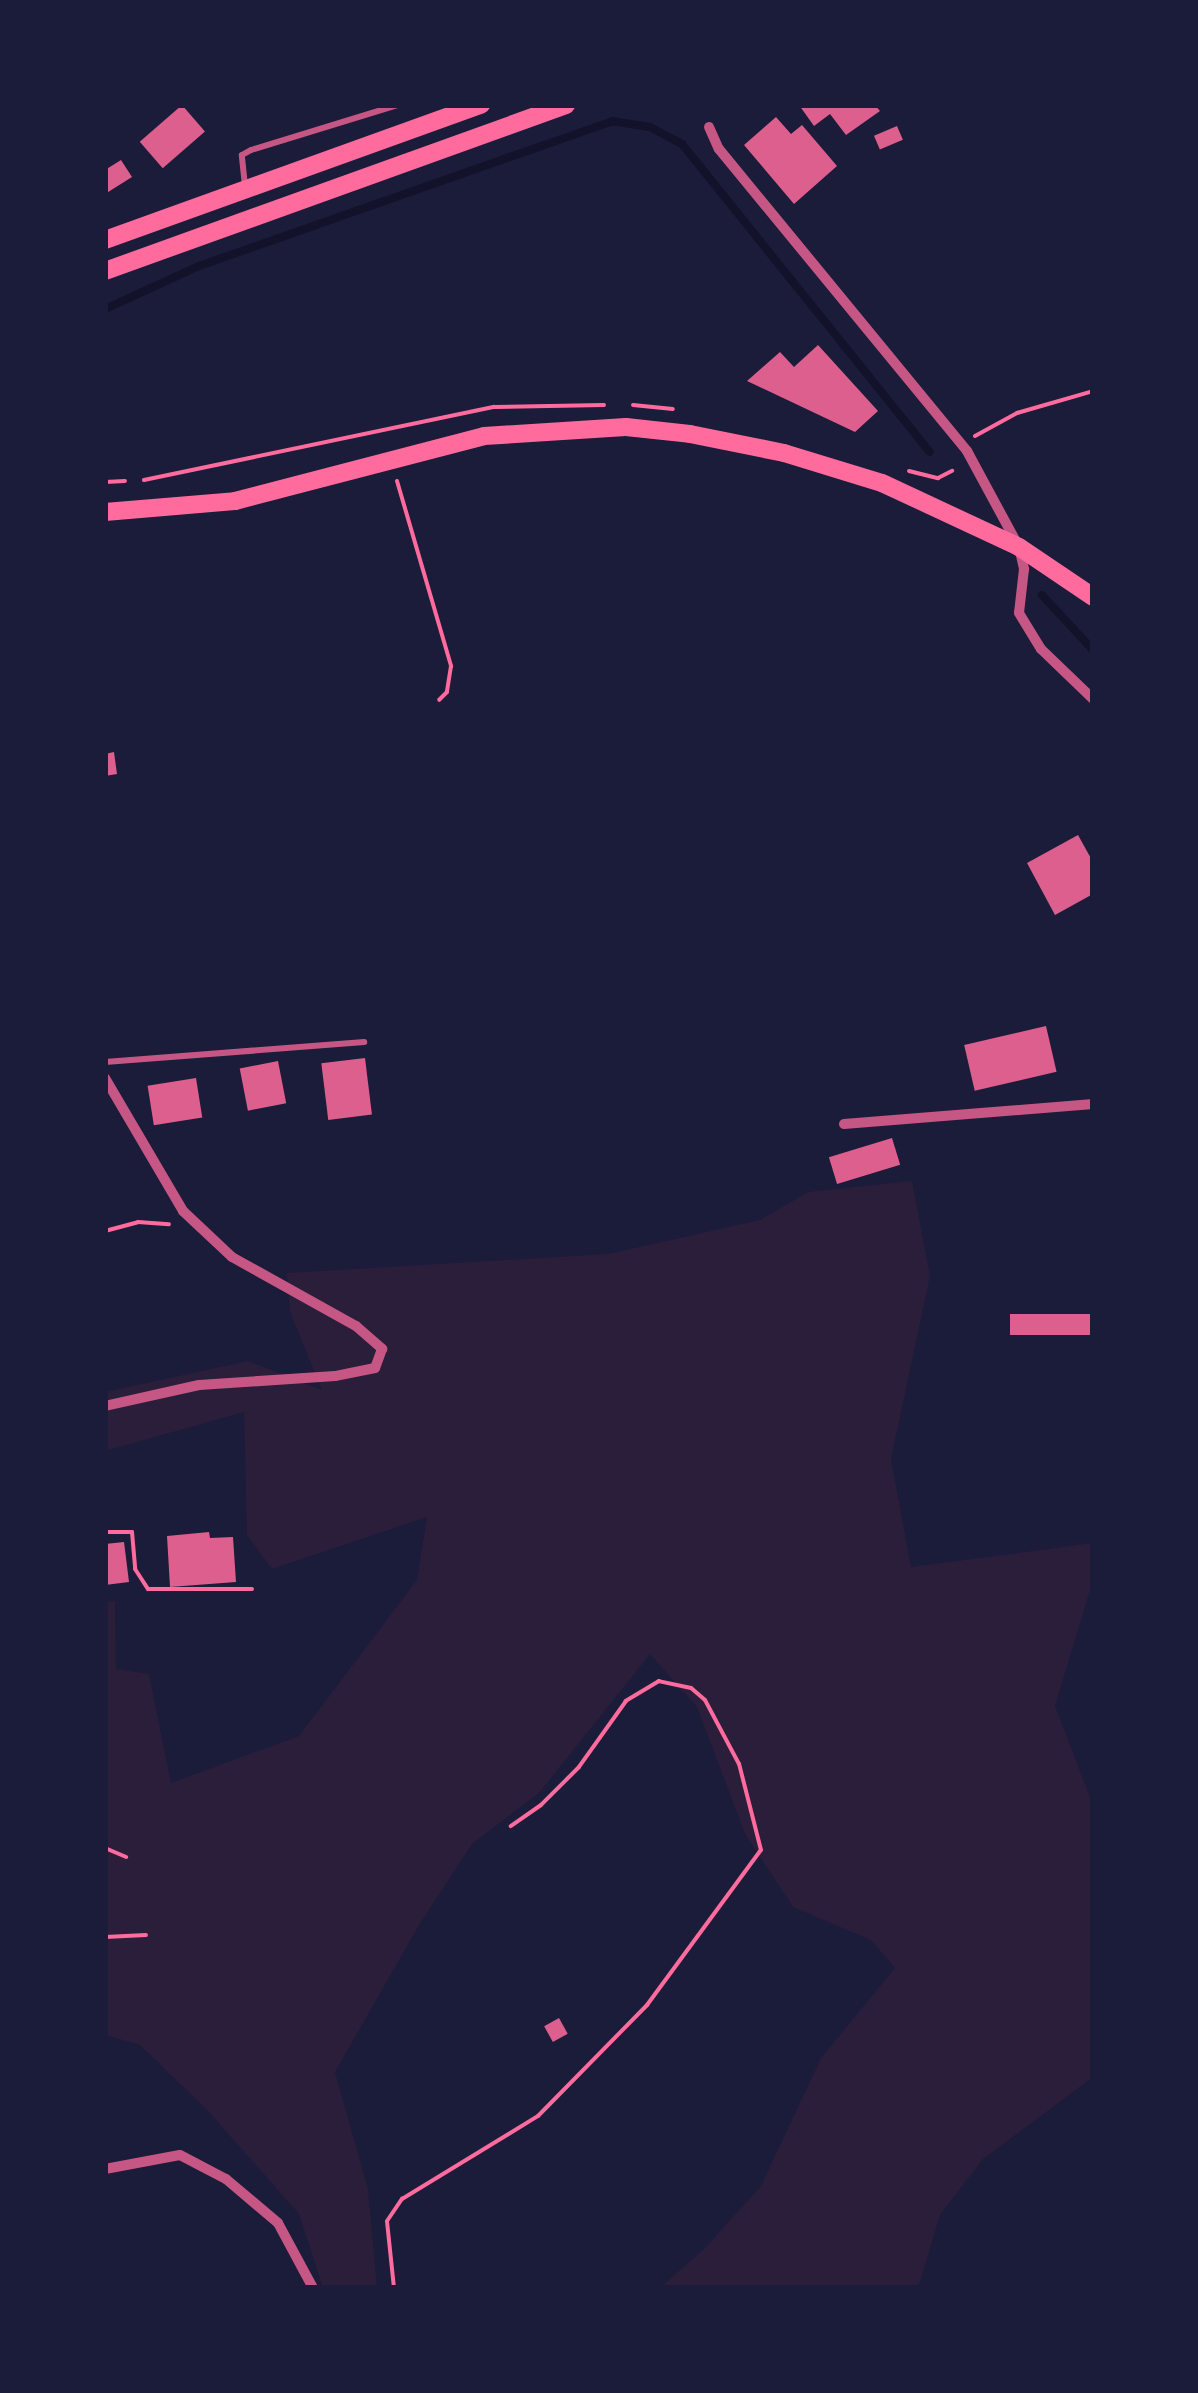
<!DOCTYPE html>
<style>
body{margin:0}
#map{position:relative;width:1198px;height:2393px;overflow:hidden;background:#1b1b3a;font-family:Figtree,sans-serif}
div>[style]{position:absolute}
[style*='--x']{left:calc(var(--x)*1px);top:calc(var(--y)*1px);width:calc(var(--w)*1px);rotate:calc(var(--a)*1deg)}
.green>*{inset:0;background:#2a1e3b}
.stream>*{height:8px;margin:-4px;padding:0 4px;transform-origin:4px;border-radius:4px;background:#12122b}
.building>*{inset:0;background:#dd5f8e;transform-origin:0 0}
.path>*{height:4px;margin:-2px;padding:0 2px;transform-origin:2px;border-radius:2px;background:#ff6b9d}
.service>*{height:6px;margin:-3px;padding:0 3px;transform-origin:3px;border-radius:3px;background:#c65784}
.minor>*{height:10px;margin:-5px;padding:0 5px;transform-origin:5px;border-radius:5px;background:#c65784}
.secondary>*{height:18px;margin:-9px;padding:0 9px;transform-origin:9px;border-radius:9px;background:#ff6b9d}
span{translate:-50% -50%;white-space:nowrap;text-align:center;line-height:1.15;-webkit-text-stroke:8px #1b1b3a;paint-order:stroke}
.frame{position:absolute;inset:0;border:108px solid #1b1b3a;pointer-events:none}
</style>
<div id="map">
<div class="green">
<i style="clip-path:polygon(912px 1181px,930px 1276px,891px 1459px,911px 1567px,1093px 1543px,1093px 1580px,1055px 1706px,1093px 1805px,1093px 2077px,983px 2159px,940px 2215px,918px 2288px,660px 2288px,705px 2248px,761px 2186px,821px 2058px,895px 1968px,871px 1940px,793px 1907px,745px 1834px,697px 1707px,650px 1654px,539px 1793px,472px 1844px,419px 1925px,335px 2072px,368px 2189px,377px 2288px,323px 2288px,299px 2214px,208px 2111px,140px 2045px,105px 2035px,105px 1602px,115px 1601px,116px 1669px,149px 1674px,171px 1783px,299px 1736px,417px 1580px,427px 1517px,272px 1569px,247px 1535px,244px 1412px,105px 1451px,105px 1392px,248px 1361px,322px 1390px,290px 1312px,287px 1273px,608px 1254px,760px 1220px,808px 1192px)"></i>
</div>
<div class="stream">
<i style="--x:105;--y:309;--w:103;--a:-24.6"></i>
<i style="--x:199;--y:266;--w:438;--a:-19.3"></i>
<i style="--x:612;--y:121;--w:38;--a:9"></i>
<i style="--x:650;--y:127;--w:36;--a:28"></i>
<i style="--x:682;--y:144;--w:395;--a:51.2"></i>
<i style="--x:1042;--y:595;--w:75;--a:47.2"></i>
</div>
<div class="building">
<i style="left:182px;top:105px;width:35px;height:56px;rotate:49deg"></i>
<i style="clip-path:polygon(799px 105px,875px 105px,880px 111px,846px 135px,830px 114px,814px 126px)"></i>
<i style="clip-path:polygon(776px 117px,791px 134px,802px 125px,837px 166px,794px 204px,744px 145px)"></i>
<i style="left:897px;top:126px;width:15px;height:25px;rotate:67deg"></i>
<i style="clip-path:polygon(121px 160px,132px 177px,105px 194px,105px 170px)"></i>
<i style="clip-path:polygon(818px 345px,878px 411px,855px 432px,747px 381px,780px 352px,794px 367px)"></i>
<i style="clip-path:polygon(114px 752px,117px 774px,105px 776px,105px 754px)"></i>
<i style="clip-path:polygon(1078px 835px,1093px 862px,1093px 894px,1055px 915px,1027px 863px)"></i>
<i style="left:1046px;top:1026px;width:47px;height:84px;rotate:77deg"></i>
<i style="left:365px;top:1058px;width:57px;height:44px;rotate:83deg"></i>
<i style="left:278px;top:1061px;width:43px;height:39px;rotate:79deg"></i>
<i style="left:196px;top:1078px;width:40px;height:49px;rotate:81deg"></i>
<i style="left:892px;top:1138px;width:28px;height:66px;rotate:73deg"></i>
<i style="left:1093px;top:1314px;width:21px;height:83px;rotate:90deg"></i>
<i style="clip-path:polygon(209px 1532px,210px 1538px,233px 1537px,236px 1582px,170px 1587px,167px 1536px)"></i>
<i style="clip-path:polygon(124px 1542px,129px 1582px,105px 1585px,105px 1544px)"></i>
<i style="left:559px;top:2018px;width:18px;height:17px;rotate:61deg"></i>
</div>
<div class="path">
<i style="--x:633;--y:405;--w:40;--a:5.7"></i>
<i style="--x:975;--y:436;--w:48;--a:-28.7"></i>
<i style="--x:1017;--y:413;--w:79;--a:-16.1"></i>
<i style="--x:909;--y:471;--w:30;--a:14"></i>
<i style="--x:938;--y:478;--w:16;--a:-27"></i>
<i style="--x:144;--y:480;--w:358;--a:-11.8"></i>
<i style="--x:494;--y:407;--w:110;--a:-1"></i>
<i style="--x:397;--y:481;--w:193;--a:73.7"></i>
<i style="--x:451;--y:666;--w:26;--a:99"></i>
<i style="--x:447;--y:692;--w:11;--a:135"></i>
<i style="--x:105;--y:482;--w:20;--a:-3"></i>
<i style="--x:105;--y:1231;--w:34;--a:-15"></i>
<i style="--x:138;--y:1222;--w:31;--a:4"></i>
<i style="--x:105;--y:1532;--w:27;--a:0"></i>
<i style="--x:132;--y:1532;--w:37;--a:85"></i>
<i style="--x:135;--y:1569;--w:24;--a:57"></i>
<i style="--x:148;--y:1589;--w:104;--a:0"></i>
<i style="--x:105;--y:1848;--w:23;--a:23"></i>
<i style="--x:105;--y:1937;--w:41;--a:-2.8"></i>
<i style="--x:394;--y:2288;--w:67;--a:-96"></i>
<i style="--x:387;--y:2221;--w:27;--a:-56"></i>
<i style="--x:402;--y:2199;--w:159;--a:-31.4"></i>
<i style="--x:538;--y:2116;--w:156;--a:-45.5"></i>
<i style="--x:647;--y:2005;--w:192;--a:-53.7"></i>
<i style="--x:761;--y:1850;--w:89;--a:-104.3"></i>
<i style="--x:739;--y:1764;--w:72;--a:-118"></i>
<i style="--x:705;--y:1700;--w:18;--a:-139"></i>
<i style="--x:691;--y:1688;--w:33;--a:-168"></i>
<i style="--x:659;--y:1681;--w:39;--a:149"></i>
<i style="--x:626;--y:1701;--w:81;--a:125.5"></i>
<i style="--x:579;--y:1767;--w:54;--a:135"></i>
<i style="--x:541;--y:1805;--w:37;--a:145"></i>
</div>
<div class="service">
<i style="--x:245;--y:186;--w:31;--a:-96"></i>
<i style="--x:242;--y:155;--w:10;--a:-29"></i>
<i style="--x:251;--y:150;--w:153;--a:-17.1"></i>
<i style="--x:105;--y:1062;--w:260;--a:-4.4"></i>
</div>
<div class="minor">
<i style="--x:709;--y:127;--w:24;--a:66"></i>
<i style="--x:719;--y:149;--w:391;--a:50.6"></i>
<i style="--x:967;--y:451;--w:109;--a:61.6"></i>
<i style="--x:1019;--y:547;--w:23;--a:77"></i>
<i style="--x:1024;--y:569;--w:44;--a:96.5"></i>
<i style="--x:1019;--y:613;--w:42;--a:58.6"></i>
<i style="--x:1041;--y:649;--w:72;--a:43.9"></i>
<i style="--x:105;--y:1078;--w:154;--a:59.6"></i>
<i style="--x:183;--y:1211;--w:67;--a:43.2"></i>
<i style="--x:232;--y:1257;--w:142;--a:29.1"></i>
<i style="--x:356;--y:1326;--w:35;--a:41"></i>
<i style="--x:382;--y:1349;--w:20;--a:110"></i>
<i style="--x:375;--y:1368;--w:41;--a:168.7"></i>
<i style="--x:335;--y:1376;--w:136;--a:176.2"></i>
<i style="--x:199;--y:1385;--w:96;--a:167.4"></i>
<i style="--x:844;--y:1124;--w:250;--a:-4.6"></i>
<i style="--x:105;--y:2169;--w:76;--a:-10.6"></i>
<i style="--x:180;--y:2155;--w:52;--a:27.6"></i>
<i style="--x:226;--y:2179;--w:68;--a:40.2"></i>
<i style="--x:278;--y:2223;--w:74;--a:61.7"></i>
</div>
<div class="secondary">
<i style="--x:105;--y:240;--w:400;--a:-19.8"></i>
<i style="--x:105;--y:271;--w:490;--a:-19.8"></i>
<i style="--x:105;--y:512;--w:130;--a:-4.8"></i>
<i style="--x:235;--y:501;--w:257;--a:-14.6"></i>
<i style="--x:484;--y:436;--w:142;--a:-3.6"></i>
<i style="--x:626;--y:427;--w:64;--a:6.2"></i>
<i style="--x:690;--y:434;--w:96;--a:11.4"></i>
<i style="--x:784;--y:453;--w:102;--a:17"></i>
<i style="--x:882;--y:483;--w:151;--a:25"></i>
<i style="--x:1019;--y:547;--w:89;--a:34"></i>
</div>
<div class="frame"></div>
</div>
